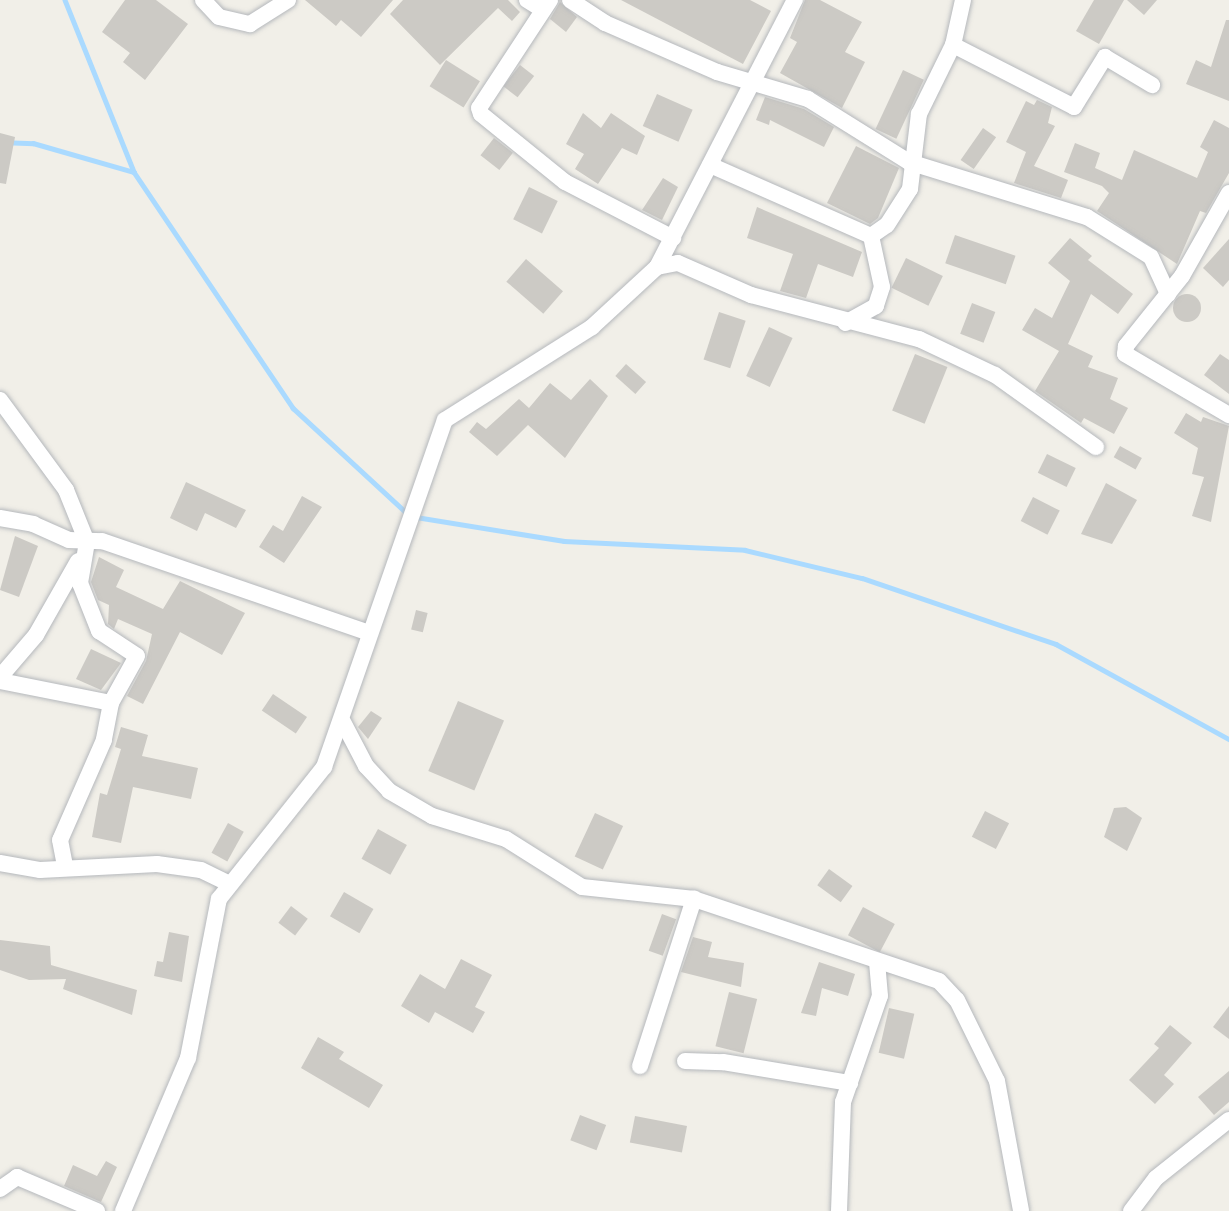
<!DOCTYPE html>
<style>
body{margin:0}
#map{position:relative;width:1229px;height:1211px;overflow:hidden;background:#f1efe8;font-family:"Open Sans",sans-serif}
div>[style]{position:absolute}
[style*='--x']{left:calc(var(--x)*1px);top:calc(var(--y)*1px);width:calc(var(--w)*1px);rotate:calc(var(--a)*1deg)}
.stream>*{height:4.5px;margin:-2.25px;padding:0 2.25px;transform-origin:2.25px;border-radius:2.25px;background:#aadaff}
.building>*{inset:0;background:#cccac5;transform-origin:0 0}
.round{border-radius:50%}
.roads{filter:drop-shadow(0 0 2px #b5b8bc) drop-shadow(0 0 2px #b5b8bc)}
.street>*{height:16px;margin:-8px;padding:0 8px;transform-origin:8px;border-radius:8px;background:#fff}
span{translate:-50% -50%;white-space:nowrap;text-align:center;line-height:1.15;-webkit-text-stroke:5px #fff;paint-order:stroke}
</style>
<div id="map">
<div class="stream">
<i style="--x:65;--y:0;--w:185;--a:68.1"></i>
<i style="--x:0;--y:142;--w:33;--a:2"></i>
<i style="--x:33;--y:143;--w:105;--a:16"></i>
<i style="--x:134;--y:172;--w:285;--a:56"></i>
<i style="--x:293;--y:408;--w:156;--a:42.7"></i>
<i style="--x:416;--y:517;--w:150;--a:9.2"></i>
<i style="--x:564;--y:541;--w:181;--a:2.8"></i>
<i style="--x:745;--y:550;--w:120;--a:13.5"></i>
<i style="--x:862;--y:578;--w:205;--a:18.8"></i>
<i style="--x:1056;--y:644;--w:197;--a:28.8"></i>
</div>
<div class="building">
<i style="clip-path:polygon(125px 0,156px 0,188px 24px,145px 80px,123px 62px,130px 53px,102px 32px)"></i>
<i style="clip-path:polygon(305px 0,393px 0,361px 37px,341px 20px,336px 26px)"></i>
<i style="clip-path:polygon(403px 0,508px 0,520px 12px,512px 21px,498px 8px,440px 65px,390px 14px)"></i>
<i style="clip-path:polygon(621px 0,750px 0,771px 11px,743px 64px)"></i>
<i style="clip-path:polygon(805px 0,820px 0,862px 22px,845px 52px,865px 62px,842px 108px,780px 73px,797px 42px,790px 38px)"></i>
<i style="clip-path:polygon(1094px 0,1124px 0,1099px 44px,1076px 31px)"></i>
<i style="clip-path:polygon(1127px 0,1157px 0,1144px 15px)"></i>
<i style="clip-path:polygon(560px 2px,577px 17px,566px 32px,550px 19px)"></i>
<i style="clip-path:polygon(1226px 20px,1229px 20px,1229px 101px,1186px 84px,1196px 60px,1211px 67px)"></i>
<i style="left:446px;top:60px;width:40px;height:31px;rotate:32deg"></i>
<i style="left:520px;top:65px;width:18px;height:27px;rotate:38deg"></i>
<i style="left:903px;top:70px;width:23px;height:65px;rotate:25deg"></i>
<i style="left:657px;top:94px;width:39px;height:35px;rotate:24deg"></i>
<i style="clip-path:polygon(765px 97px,804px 109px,834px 127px,824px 147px,770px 120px,769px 125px,756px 120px)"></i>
<i style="clip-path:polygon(1037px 100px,1052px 107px,1048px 123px,1055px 126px,1034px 166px,1068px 180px,1061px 198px,1014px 183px,1026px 152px,1006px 142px,1026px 101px,1034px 105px)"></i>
<i style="clip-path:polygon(583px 113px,601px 128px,611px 113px,645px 136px,637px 155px,622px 148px,598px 184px,575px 169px,584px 154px,566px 144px)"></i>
<i style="clip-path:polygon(1214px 120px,1229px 128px,1229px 173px,1206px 213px,1200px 211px,1177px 264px,1097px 211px,1109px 193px,1102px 186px,1064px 172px,1075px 143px,1100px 153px,1095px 168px,1122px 180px,1134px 150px,1197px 178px,1208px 152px,1200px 147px)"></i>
<i style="left:983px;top:128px;width:16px;height:39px;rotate:35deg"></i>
<i style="clip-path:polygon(0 133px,15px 137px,6px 184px,0 183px)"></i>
<i style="left:494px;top:138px;width:24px;height:22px;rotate:38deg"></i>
<i style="clip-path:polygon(856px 146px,899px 168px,878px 218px,870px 224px,827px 203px)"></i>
<i style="clip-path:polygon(663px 178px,678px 187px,662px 220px,642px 210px)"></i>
<i style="left:529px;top:187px;width:32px;height:36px;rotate:26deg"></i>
<i style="clip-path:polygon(757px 207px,862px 252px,853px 277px,818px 264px,806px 298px,780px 291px,793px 254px,747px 238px)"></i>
<i style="left:955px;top:235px;width:64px;height:30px;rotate:19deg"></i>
<i style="clip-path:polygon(1070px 238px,1092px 256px,1088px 260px,1133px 294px,1118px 314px,1091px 294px,1068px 344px,1093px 356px,1088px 367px,1118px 378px,1110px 399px,1128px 408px,1114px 434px,1084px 418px,1081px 423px,1035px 391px,1059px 351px,1022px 330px,1035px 308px,1052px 318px,1070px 281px,1048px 263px)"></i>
<i style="clip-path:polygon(1229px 239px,1229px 280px,1223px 287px,1203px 268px)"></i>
<i style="left:906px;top:258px;width:41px;height:33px;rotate:26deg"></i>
<i style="left:526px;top:259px;width:49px;height:30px;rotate:41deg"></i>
<i class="round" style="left:1173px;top:294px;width:28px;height:28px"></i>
<i style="left:972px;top:303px;width:25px;height:33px;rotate:21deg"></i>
<i style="left:719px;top:312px;width:28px;height:50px;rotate:18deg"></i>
<i style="left:769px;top:327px;width:26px;height:54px;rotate:25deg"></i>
<i style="left:915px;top:354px;width:35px;height:61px;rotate:22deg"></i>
<i style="clip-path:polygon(1220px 354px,1229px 360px,1229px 394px,1204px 375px)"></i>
<i style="left:626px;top:364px;width:27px;height:16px;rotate:42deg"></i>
<i style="clip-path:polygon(590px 379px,608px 396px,565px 458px,528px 425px,497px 456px,469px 432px,477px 422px,486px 429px,519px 399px,529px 408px,550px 383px,571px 400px)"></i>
<i style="clip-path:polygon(1186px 413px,1201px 422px,1203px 417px,1229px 426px,1211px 522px,1192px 516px,1204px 477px,1192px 474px,1198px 448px,1174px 433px)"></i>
<i style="left:1120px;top:446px;width:25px;height:13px;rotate:29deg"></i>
<i style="left:1047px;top:454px;width:32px;height:21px;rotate:26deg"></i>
<i style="clip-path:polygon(186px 482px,246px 510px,236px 528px,205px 513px,197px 531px,170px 518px)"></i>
<i style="clip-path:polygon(1106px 483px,1137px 500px,1112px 544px,1081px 534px)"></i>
<i style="clip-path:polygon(302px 496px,322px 507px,284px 563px,259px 547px,273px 525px,283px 531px)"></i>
<i style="left:1033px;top:497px;width:30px;height:27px;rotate:27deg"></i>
<i style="clip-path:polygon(15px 536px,38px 546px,19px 597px,0 590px)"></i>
<i style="clip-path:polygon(99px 557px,124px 570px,116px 587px,163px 609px,180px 581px,245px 613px,222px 655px,180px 632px,143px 704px,127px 696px,146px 661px,152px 634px,118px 619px,114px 629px,108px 624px,109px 605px,98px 600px,91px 582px)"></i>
<i style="left:416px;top:610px;width:12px;height:20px;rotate:14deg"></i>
<i style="clip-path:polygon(91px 649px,121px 663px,101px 690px,76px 679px)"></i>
<i style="left:273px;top:694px;width:41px;height:20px;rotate:34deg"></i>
<i style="left:458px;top:701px;width:50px;height:76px;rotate:23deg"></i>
<i style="clip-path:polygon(371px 711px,382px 718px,368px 739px,358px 727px)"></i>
<i style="clip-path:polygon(121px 727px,148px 735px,142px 756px,198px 768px,191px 799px,133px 787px,121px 843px,92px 837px,100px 793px,107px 795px,121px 749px,115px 747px)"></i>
<i style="clip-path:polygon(1126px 807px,1142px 818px,1127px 851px,1104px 837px,1114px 808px)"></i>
<i style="left:985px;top:811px;width:27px;height:29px;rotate:27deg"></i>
<i style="left:595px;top:813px;width:31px;height:48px;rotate:25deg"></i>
<i style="left:228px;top:823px;width:18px;height:34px;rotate:29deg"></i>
<i style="left:378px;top:829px;width:33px;height:34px;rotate:29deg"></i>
<i style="left:829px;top:869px;width:29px;height:20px;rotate:36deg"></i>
<i style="left:344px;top:892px;width:34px;height:28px;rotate:30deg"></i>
<i style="left:291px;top:906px;width:21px;height:21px;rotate:37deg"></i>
<i style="left:863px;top:907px;width:36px;height:32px;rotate:28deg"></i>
<i style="left:662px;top:914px;width:15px;height:39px;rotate:20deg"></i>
<i style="clip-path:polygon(169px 932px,189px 936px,182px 982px,154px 976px,157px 961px,163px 962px)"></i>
<i style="clip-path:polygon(693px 937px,712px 942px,708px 957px,744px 963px,741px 987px,681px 972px)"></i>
<i style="clip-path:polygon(0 940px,50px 946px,51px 965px,137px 990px,132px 1015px,63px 989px,66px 979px,29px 980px,0 970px)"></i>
<i style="clip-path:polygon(461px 959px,492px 975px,475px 1007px,485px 1012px,473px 1033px,435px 1012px,429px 1023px,401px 1006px,420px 974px,445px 989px)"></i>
<i style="clip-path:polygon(819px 962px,855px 974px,848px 996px,822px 988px,816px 1016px,801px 1013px)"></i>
<i style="left:729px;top:992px;width:29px;height:56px;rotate:14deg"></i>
<i style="clip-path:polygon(1229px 1006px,1229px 1039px,1213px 1027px)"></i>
<i style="left:889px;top:1008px;width:26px;height:46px;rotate:13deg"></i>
<i style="clip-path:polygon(1170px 1025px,1192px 1043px,1164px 1075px,1174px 1084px,1155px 1104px,1129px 1080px,1159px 1048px,1154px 1044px)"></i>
<i style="clip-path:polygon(318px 1037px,344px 1052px,339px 1059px,383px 1085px,369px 1108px,301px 1068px)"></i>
<i style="clip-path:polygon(1229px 1071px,1229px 1102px,1214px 1115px,1198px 1097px)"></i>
<i style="left:580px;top:1115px;width:28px;height:27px;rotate:21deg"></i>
<i style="left:635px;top:1116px;width:53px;height:27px;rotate:11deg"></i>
<i style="clip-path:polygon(106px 1161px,117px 1167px,101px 1202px,64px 1186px,73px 1165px,97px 1176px)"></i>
</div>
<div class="roads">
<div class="street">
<i style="--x:203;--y:0;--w:23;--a:47"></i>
<i style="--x:219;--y:17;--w:32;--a:13"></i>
<i style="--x:250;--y:24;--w:45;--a:-32.3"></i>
<i style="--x:527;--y:0;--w:19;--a:32"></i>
<i style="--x:550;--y:0;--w:129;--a:123.3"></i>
<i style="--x:479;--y:108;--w:6;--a:72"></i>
<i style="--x:481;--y:114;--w:108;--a:39"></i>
<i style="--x:565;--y:182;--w:122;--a:27.4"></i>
<i style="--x:570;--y:0;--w:42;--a:33.3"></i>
<i style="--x:605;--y:23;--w:122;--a:23.6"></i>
<i style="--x:717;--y:72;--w:95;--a:16.5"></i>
<i style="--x:808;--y:99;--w:119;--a:32"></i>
<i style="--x:909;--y:162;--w:186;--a:17.2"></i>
<i style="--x:1087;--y:217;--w:75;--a:32"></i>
<i style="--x:1151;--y:257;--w:41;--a:65.3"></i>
<i style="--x:963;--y:0;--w:46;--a:102.5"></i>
<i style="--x:953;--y:45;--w:136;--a:27.1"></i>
<i style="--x:1074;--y:107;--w:59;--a:-58.2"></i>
<i style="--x:1105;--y:57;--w:55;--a:30.8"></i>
<i style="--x:710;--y:165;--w:176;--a:23.8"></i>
<i style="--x:871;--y:236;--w:52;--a:77.8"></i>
<i style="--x:882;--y:287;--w:20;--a:108"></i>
<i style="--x:876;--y:306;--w:35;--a:151"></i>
<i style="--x:1229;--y:193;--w:95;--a:119.5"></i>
<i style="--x:1182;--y:276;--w:90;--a:128.7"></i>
<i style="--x:1126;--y:346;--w:8;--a:97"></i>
<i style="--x:1125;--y:354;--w:121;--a:30.4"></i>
<i style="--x:871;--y:236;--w:19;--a:-35"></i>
<i style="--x:887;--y:225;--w:43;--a:-57.4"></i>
<i style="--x:910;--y:189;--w:76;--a:-83.2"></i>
<i style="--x:919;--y:114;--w:77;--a:-63.8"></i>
<i style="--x:657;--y:267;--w:21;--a:-11"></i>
<i style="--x:678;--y:263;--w:80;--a:23.7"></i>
<i style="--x:751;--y:295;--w:174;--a:14.7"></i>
<i style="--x:919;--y:339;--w:84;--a:25.3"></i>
<i style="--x:995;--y:375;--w:124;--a:35.5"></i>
<i style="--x:0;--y:400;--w:112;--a:53.7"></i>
<i style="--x:66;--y:490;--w:56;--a:68"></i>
<i style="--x:87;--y:542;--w:42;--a:99.7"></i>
<i style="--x:80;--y:583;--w:52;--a:68.4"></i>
<i style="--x:99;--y:631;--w:45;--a:33.3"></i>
<i style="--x:137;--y:656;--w:54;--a:119"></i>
<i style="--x:111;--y:703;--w:38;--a:101"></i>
<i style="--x:104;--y:740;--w:109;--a:113.7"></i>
<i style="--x:60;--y:840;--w:26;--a:79"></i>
<i style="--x:0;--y:518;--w:34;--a:10"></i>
<i style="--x:33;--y:524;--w:39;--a:24"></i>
<i style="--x:69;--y:540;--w:33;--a:2"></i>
<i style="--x:102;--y:541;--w:282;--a:19"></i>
<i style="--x:0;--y:677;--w:55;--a:-49.4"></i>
<i style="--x:36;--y:635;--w:85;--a:-60.4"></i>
<i style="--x:0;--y:681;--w:113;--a:11.2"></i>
<i style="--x:343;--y:722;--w:50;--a:62.4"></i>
<i style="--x:366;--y:766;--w:34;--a:47"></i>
<i style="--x:389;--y:791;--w:50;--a:30.2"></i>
<i style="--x:432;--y:816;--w:77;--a:17.3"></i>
<i style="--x:506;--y:839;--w:90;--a:32.3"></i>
<i style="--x:582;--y:887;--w:113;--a:6.1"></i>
<i style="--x:694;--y:899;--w:258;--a:18.5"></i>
<i style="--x:939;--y:981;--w:26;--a:47"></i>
<i style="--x:957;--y:1000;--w:90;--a:63.7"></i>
<i style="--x:997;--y:1081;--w:132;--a:79.5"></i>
<i style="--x:0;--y:863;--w:41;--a:9.9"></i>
<i style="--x:40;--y:870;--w:117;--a:-2.9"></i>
<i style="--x:157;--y:864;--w:44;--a:7.8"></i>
<i style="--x:201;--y:870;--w:30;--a:26"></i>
<i style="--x:685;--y:1061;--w:38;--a:2"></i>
<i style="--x:723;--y:1062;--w:129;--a:9.4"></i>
<i style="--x:640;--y:1066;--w:176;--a:-72.1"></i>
<i style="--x:0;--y:1189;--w:21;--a:-35"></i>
<i style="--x:17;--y:1177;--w:87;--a:23"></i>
<i style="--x:123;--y:1211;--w:166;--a:-67"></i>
<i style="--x:188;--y:1058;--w:162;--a:-79"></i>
<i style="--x:219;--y:899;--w:169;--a:-51.5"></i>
<i style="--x:324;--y:767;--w:367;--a:-70.8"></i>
<i style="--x:445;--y:420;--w:174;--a:-32.3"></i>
<i style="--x:592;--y:327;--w:88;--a:-42.7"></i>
<i style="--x:657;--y:267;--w:301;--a:-62.7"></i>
<i style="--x:839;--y:1211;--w:109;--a:-87.9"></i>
<i style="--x:843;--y:1102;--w:112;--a:-70.8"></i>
<i style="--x:880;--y:996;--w:32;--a:-95"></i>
<i style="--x:1131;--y:1211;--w:41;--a:-52.9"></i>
<i style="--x:1156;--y:1178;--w:93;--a:-38.5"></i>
</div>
</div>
</div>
